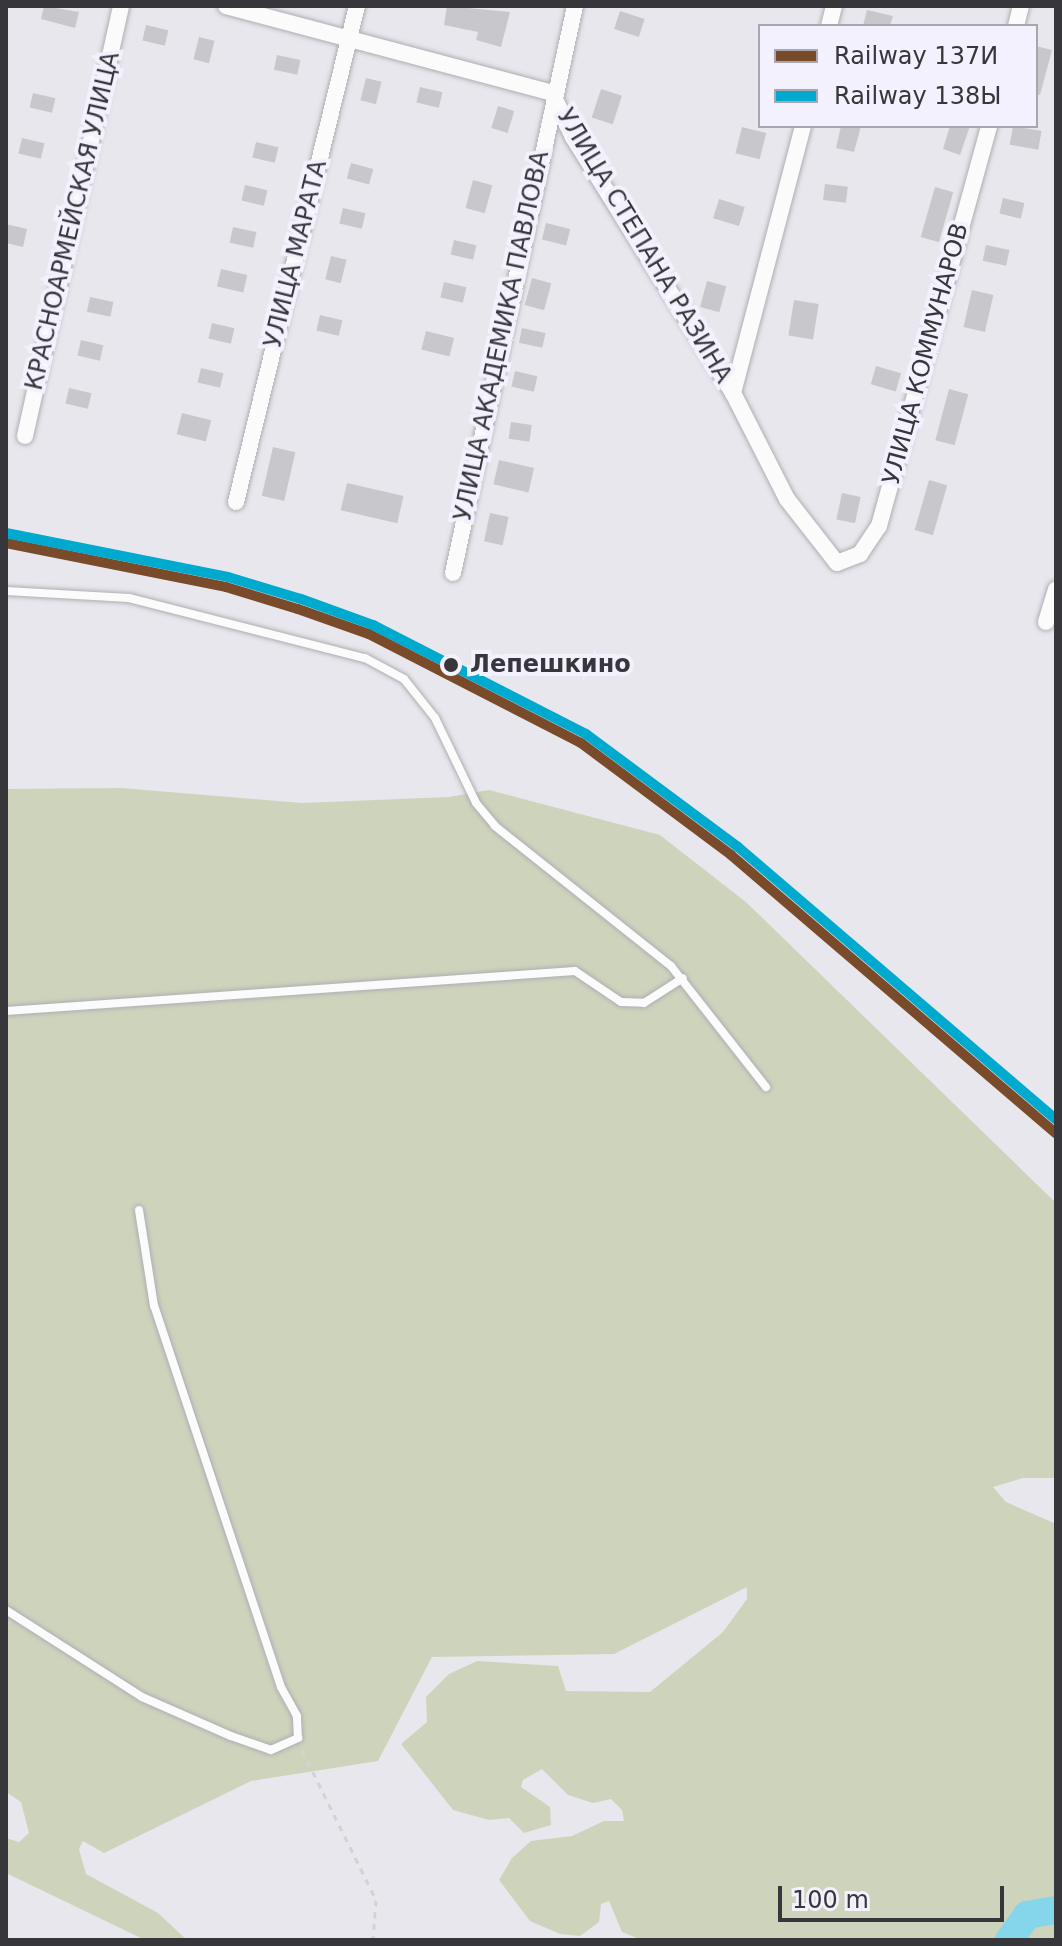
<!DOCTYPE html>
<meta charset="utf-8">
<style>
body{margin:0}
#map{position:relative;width:1062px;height:1946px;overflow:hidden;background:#e7e7ed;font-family:"DejaVu Sans",sans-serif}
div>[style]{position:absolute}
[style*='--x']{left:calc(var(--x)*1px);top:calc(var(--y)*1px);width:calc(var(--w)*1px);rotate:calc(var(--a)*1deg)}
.green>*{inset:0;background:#ced4bc}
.river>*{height:28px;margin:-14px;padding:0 14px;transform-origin:14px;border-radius:14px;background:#85d6ea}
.building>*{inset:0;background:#c8c8cc;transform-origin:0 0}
.path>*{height:3px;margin-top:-1.5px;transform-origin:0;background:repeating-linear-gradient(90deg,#d3d3d5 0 6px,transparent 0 12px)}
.roads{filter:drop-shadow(0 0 2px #aeaeb3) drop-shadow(0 0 2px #aeaeb3)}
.service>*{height:8px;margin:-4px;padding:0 4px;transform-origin:4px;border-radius:4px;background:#fbfbfc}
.minor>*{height:16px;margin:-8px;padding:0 8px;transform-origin:8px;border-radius:8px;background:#fbfbfc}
.rail-1>*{height:10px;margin:-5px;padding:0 5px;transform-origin:5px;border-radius:5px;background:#7a4b2a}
.rail-2>*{height:10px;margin:-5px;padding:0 5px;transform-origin:5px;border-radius:5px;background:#00a9ce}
.dots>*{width:22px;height:22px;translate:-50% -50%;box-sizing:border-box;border:4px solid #f2f1fd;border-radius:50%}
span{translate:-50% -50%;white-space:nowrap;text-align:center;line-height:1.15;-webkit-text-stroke:8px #f2f1fd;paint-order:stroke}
.street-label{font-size:24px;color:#37373b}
.stop-label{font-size:24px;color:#37373b;font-weight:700}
.left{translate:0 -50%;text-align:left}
.frame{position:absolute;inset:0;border:8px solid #37373b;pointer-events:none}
.legend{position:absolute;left:758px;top:24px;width:280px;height:104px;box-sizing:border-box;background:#f2f1fd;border:2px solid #a7a7af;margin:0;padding:10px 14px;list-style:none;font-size:24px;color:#37373b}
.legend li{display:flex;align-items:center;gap:16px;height:40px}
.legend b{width:40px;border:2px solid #a7a7af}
.scale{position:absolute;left:778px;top:1886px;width:226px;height:36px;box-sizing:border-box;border:4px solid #37373b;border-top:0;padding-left:10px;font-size:24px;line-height:28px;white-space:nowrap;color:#37373b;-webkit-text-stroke:6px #f2f1fd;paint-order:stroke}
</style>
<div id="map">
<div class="green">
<i style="clip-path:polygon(121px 788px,302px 803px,449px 797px,489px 790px,660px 835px,747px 903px,1056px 1203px,1056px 1478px,1023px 1478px,993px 1487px,1006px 1502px,1056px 1524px,1056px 1940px,642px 1940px,622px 1932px,609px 1901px,601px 1904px,599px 1922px,580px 1936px,560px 1934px,530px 1921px,499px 1880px,512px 1858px,531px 1841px,572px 1836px,604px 1821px,624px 1821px,622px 1810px,611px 1799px,593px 1803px,568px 1795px,542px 1769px,523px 1780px,521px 1787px,550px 1807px,551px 1825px,524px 1833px,509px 1818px,489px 1820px,453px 1810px,401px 1744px,427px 1722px,426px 1697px,449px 1674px,477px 1661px,558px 1666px,566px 1691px,650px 1692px,723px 1632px,747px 1599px,747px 1587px,614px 1654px,432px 1657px,378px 1761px,251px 1781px,104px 1853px,83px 1841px,79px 1849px,86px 1874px,158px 1913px,187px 1940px,145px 1940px,6px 1873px,6px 1838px,19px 1842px,29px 1833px,21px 1802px,6px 1792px,6px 789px)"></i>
</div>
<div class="river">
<i style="--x:1009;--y:1940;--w:31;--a:-54"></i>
<i style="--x:1027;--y:1915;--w:29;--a:-10"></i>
</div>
<div class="building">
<i style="clip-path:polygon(44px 6px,79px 12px,75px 28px,41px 19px)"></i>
<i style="clip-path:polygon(447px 6px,510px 12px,501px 47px,476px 40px,478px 32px,444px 25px)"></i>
<i style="clip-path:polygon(867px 10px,893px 16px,890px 26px,863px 26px)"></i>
<i style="left:620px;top:11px;width:26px;height:19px;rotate:18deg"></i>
<i style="left:146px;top:25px;width:23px;height:16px;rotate:13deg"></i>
<i style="left:199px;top:37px;width:16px;height:23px;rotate:14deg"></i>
<i style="clip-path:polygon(1036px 46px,1052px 50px,1040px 95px,1036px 94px)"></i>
<i style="left:277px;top:55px;width:24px;height:15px;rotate:12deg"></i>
<i style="left:366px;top:78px;width:16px;height:23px;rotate:14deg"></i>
<i style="left:420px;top:87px;width:23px;height:16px;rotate:13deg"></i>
<i style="left:601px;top:89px;width:22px;height:30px;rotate:18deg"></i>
<i style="left:33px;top:93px;width:23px;height:15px;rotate:13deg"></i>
<i style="left:498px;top:106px;width:17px;height:23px;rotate:17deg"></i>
<i style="clip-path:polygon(841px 126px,861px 126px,854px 152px,836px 148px)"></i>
<i style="clip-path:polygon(950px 126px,970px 126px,960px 155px,943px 149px)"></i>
<i style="left:1013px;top:126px;width:29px;height:19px;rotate:10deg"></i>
<i style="left:742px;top:127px;width:25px;height:27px;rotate:14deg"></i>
<i style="left:22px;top:138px;width:23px;height:16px;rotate:13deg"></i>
<i style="left:256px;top:142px;width:23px;height:16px;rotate:13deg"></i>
<i style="left:351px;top:163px;width:23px;height:16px;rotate:15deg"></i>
<i style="left:473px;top:180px;width:20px;height:29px;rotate:15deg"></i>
<i style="left:825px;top:184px;width:23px;height:16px;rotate:7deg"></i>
<i style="left:245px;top:185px;width:23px;height:16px;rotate:13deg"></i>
<i style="left:935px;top:187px;width:19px;height:52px;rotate:16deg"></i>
<i style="left:1003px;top:198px;width:22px;height:16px;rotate:13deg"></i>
<i style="left:719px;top:199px;width:27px;height:20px;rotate:17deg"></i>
<i style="left:343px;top:208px;width:23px;height:16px;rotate:13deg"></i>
<i style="left:546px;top:223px;width:25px;height:17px;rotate:14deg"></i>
<i style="clip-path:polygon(6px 224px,27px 229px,23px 247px,6px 243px)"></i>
<i style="left:233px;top:227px;width:24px;height:16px;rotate:12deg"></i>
<i style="left:454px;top:240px;width:23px;height:15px;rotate:13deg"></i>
<i style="left:986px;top:245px;width:24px;height:16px;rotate:12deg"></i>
<i style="left:331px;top:256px;width:16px;height:24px;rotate:14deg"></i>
<i style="left:221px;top:269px;width:27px;height:18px;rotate:13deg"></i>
<i style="left:532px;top:278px;width:20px;height:28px;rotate:15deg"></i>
<i style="left:707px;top:281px;width:20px;height:27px;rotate:15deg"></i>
<i style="left:444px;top:282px;width:23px;height:16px;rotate:13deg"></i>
<i style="left:972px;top:290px;width:22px;height:38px;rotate:13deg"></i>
<i style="left:90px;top:297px;width:24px;height:15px;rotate:12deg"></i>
<i style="left:794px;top:300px;width:25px;height:36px;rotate:9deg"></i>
<i style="left:320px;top:315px;width:23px;height:16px;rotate:13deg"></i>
<i style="left:212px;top:323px;width:23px;height:16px;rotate:13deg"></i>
<i style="left:522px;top:328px;width:24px;height:15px;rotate:12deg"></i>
<i style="left:426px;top:331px;width:29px;height:19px;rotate:14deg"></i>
<i style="left:81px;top:340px;width:23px;height:16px;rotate:13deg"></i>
<i style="left:876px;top:366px;width:26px;height:19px;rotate:16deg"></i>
<i style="left:201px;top:368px;width:23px;height:15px;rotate:13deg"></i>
<i style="left:515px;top:371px;width:23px;height:16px;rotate:13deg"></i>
<i style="left:69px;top:388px;width:23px;height:16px;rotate:13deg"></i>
<i style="left:949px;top:389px;width:20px;height:53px;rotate:15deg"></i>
<i style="left:182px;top:413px;width:30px;height:22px;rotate:14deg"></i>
<i style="left:511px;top:422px;width:21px;height:17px;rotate:8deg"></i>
<i style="left:273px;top:447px;width:23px;height:50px;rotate:13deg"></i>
<i style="left:499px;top:460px;width:36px;height:25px;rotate:13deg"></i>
<i style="left:929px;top:480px;width:19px;height:52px;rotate:16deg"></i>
<i style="left:347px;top:483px;width:58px;height:28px;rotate:13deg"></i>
<i style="left:842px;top:493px;width:19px;height:27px;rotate:12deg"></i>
<i style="left:490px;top:513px;width:19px;height:29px;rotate:12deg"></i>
</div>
<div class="path">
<i style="--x:302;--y:1750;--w:167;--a:63.7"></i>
<i style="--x:376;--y:1900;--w:40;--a:94.3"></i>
</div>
<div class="roads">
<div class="service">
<i style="--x:6;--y:591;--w:123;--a:3.3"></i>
<i style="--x:129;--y:598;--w:244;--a:14.3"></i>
<i style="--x:365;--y:658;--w:44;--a:28.3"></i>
<i style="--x:404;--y:679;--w:50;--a:51.5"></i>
<i style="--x:435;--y:718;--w:94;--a:64.2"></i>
<i style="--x:476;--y:803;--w:30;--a:50"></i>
<i style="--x:495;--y:826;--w:225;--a:38.5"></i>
<i style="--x:671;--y:966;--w:154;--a:51.9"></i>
<i style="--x:6;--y:1011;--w:570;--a:-4.02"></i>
<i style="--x:575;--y:971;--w:55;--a:34"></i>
<i style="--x:621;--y:1002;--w:23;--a:2"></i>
<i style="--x:644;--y:1003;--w:46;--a:-32.7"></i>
<i style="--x:6;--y:1610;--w:161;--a:32.6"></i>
<i style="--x:142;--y:1697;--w:97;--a:23.7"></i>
<i style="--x:231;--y:1736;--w:42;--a:19.3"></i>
<i style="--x:271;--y:1750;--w:30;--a:-24"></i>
<i style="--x:298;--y:1738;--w:22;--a:-93"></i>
<i style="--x:297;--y:1716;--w:33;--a:-119"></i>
<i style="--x:281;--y:1687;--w:402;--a:-108.4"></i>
<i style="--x:154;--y:1306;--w:97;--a:-98.9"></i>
</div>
<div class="minor">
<i style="--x:226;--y:6;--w:337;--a:14.9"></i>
<i style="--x:552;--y:93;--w:49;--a:64.5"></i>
<i style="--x:573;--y:137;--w:302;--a:58"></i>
<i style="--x:733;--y:393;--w:119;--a:63"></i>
<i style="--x:787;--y:499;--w:81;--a:52"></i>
<i style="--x:837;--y:563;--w:25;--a:-21"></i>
<i style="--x:860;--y:554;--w:34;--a:-56"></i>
<i style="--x:879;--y:526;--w:415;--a:-74.6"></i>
<i style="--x:829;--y:26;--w:21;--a:-76"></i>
<i style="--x:1016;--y:26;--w:21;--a:-76"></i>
<i style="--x:733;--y:393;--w:276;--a:-75.3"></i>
<i style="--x:25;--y:436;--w:441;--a:-77.4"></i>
<i style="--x:236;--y:502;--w:511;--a:-76.29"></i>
<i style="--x:453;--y:573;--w:580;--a:-77.86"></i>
<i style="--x:1046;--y:622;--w:34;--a:-73"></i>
</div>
</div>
<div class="rail-1">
<i style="--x:6;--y:543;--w:224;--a:11.3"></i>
<i style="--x:226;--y:587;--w:75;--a:17"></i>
<i style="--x:298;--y:609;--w:75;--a:19.4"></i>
<i style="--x:369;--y:634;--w:238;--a:27.2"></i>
<i style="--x:581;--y:743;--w:187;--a:36.7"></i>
<i style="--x:731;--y:855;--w:428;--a:40.6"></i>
</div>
<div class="rail-2">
<i style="--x:6;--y:533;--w:226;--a:11.2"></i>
<i style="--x:228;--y:577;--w:76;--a:16.8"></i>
<i style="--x:301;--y:599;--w:77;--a:19.9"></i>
<i style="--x:373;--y:625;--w:239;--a:27.1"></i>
<i style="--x:586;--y:734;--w:189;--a:36.6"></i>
<i style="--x:738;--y:847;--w:419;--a:40.6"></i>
</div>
<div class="dots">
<i style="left:451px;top:665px;background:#37373b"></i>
</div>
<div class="street-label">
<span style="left:73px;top:221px;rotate:-77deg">КРАСНОАРМЕЙСКАЯ УЛИЦА</span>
<span style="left:644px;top:246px;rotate:59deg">УЛИЦА СТЕПАНА РАЗИНА</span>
<span style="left:296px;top:254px;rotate:-76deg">УЛИЦА МАРАТА</span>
<span style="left:502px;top:336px;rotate:-78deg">УЛИЦА АКАДЕМИКА ПАВЛОВА</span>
<span style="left:926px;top:354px;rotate:-75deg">УЛИЦА КОММУНАРОВ</span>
</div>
<div class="stop-label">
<span class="left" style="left:470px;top:665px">Лепешкино</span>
</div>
<div class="frame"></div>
<ul class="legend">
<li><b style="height:10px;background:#7a4b2a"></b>Railway 137И</li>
<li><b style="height:10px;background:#00a9ce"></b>Railway 138Ы</li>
</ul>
<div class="scale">100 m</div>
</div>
